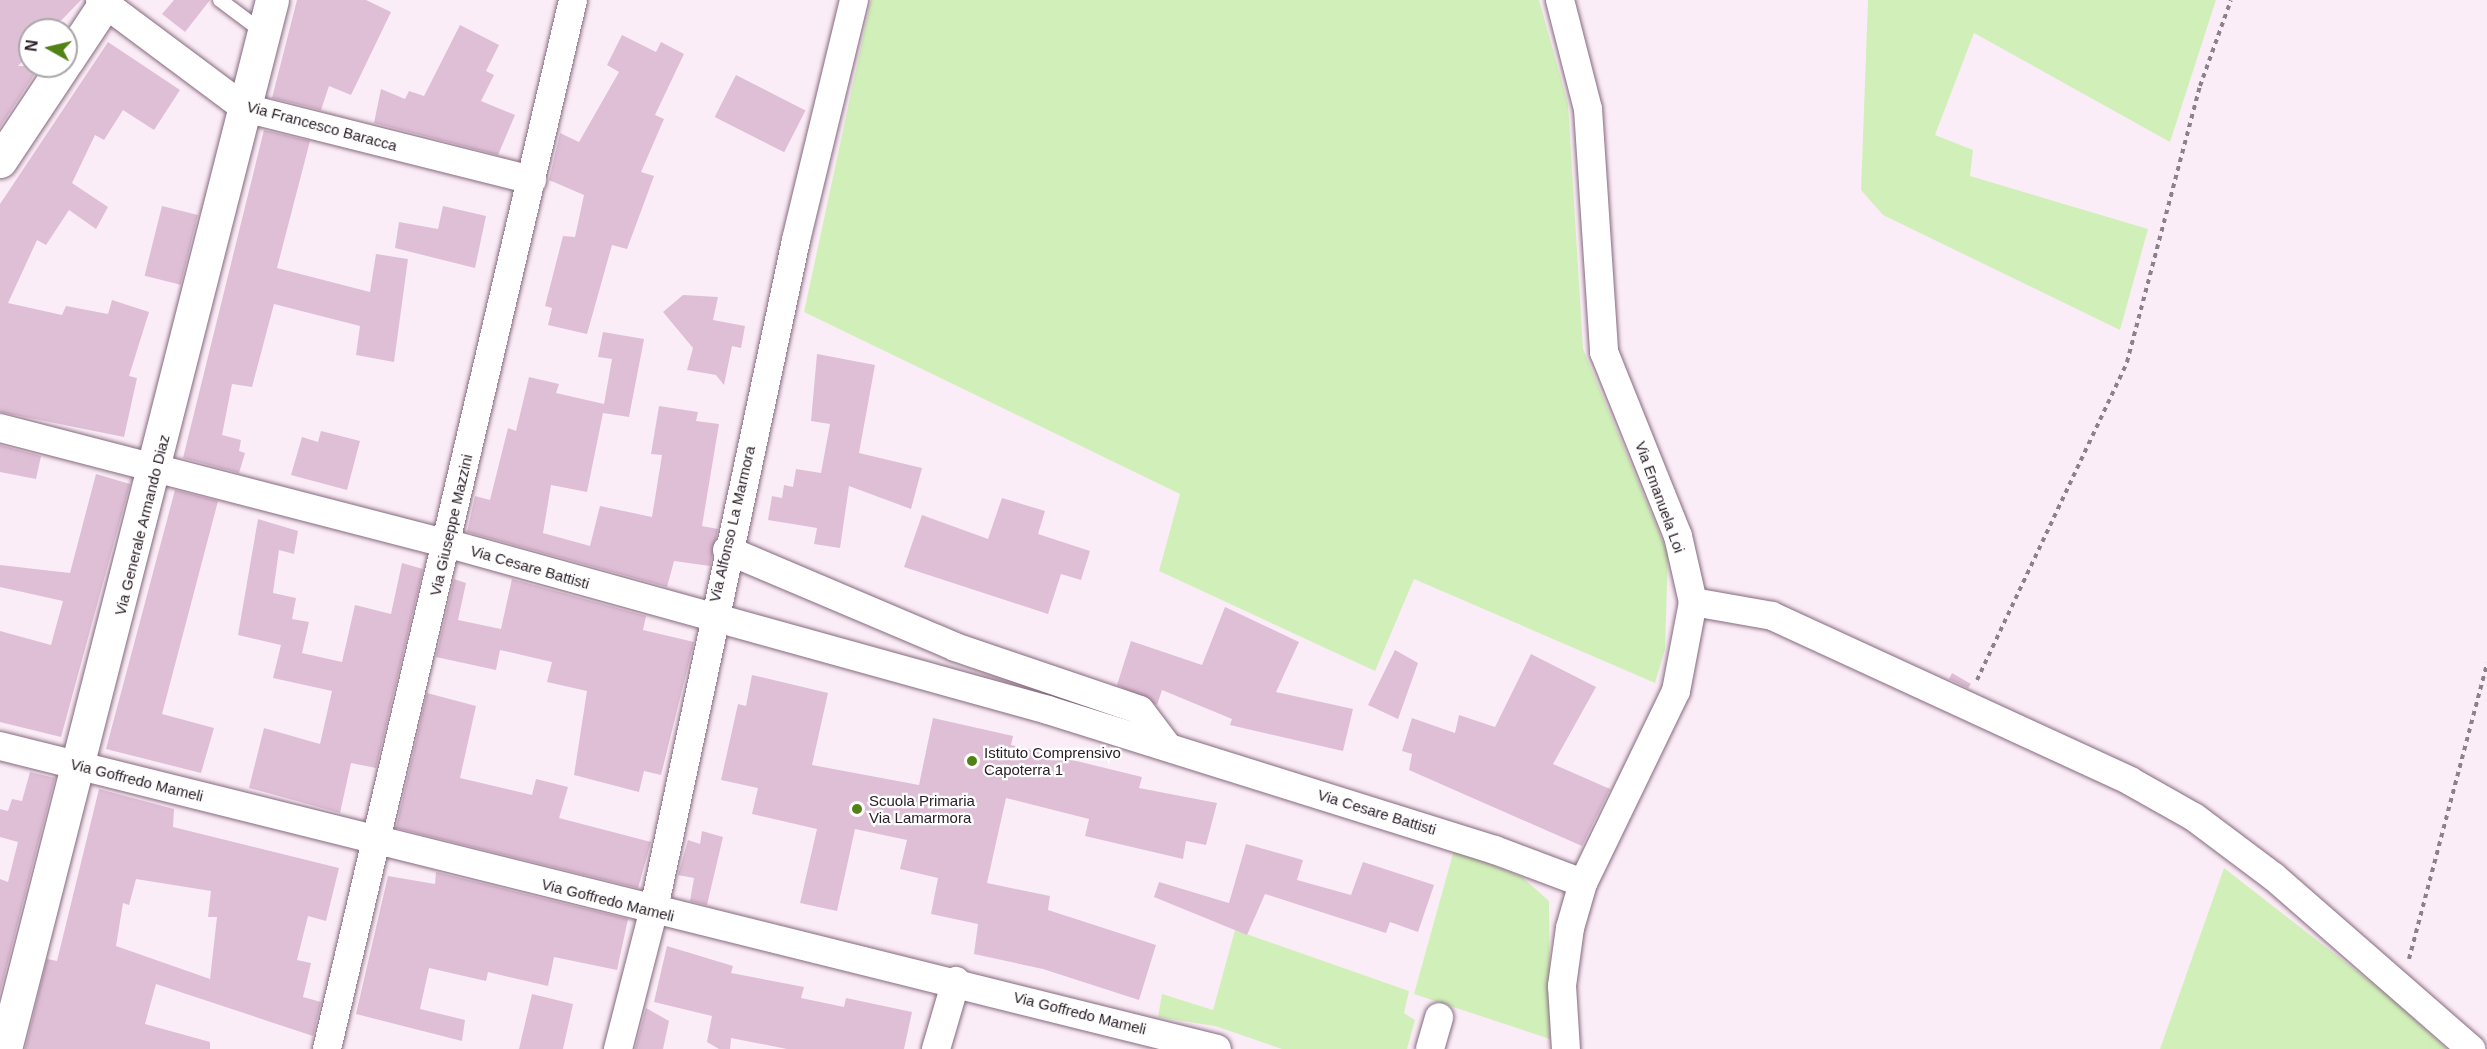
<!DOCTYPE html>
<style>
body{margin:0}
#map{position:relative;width:2487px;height:1049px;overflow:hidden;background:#fbedf7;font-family:Arial,sans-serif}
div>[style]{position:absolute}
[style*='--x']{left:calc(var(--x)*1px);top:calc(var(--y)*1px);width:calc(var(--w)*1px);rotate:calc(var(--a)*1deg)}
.green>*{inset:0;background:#d1f0b9}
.building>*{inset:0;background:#dfbfd6;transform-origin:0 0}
.path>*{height:4px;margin-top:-2px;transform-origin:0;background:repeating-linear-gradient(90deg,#8d8189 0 4.5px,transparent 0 9px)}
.roads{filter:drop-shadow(0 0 2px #86697e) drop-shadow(0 0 2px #86697e)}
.service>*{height:14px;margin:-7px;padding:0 7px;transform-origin:7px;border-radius:7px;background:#fff}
.minor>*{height:28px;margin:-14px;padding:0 14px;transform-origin:14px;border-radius:14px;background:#fff}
.tertiary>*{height:33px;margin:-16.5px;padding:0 16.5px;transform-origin:16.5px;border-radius:16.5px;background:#fff}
.dots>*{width:16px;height:16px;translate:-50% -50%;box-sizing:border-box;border:3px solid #fff;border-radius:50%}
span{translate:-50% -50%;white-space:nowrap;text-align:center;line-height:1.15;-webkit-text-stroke:4.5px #fff;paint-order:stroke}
.street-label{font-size:15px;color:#2c2028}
.poi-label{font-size:15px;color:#2c2028}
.left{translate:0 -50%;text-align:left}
.north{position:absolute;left:18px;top:18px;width:60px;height:60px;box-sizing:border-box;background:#fff;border:2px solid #aba6a9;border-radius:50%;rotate:278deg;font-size:16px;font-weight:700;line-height:24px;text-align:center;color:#2c2028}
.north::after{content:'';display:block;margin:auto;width:21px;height:27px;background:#518215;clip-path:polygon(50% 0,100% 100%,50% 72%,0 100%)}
</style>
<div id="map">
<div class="green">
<i style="clip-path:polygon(871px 0,1539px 0,1568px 104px,1583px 349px,1668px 554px,1665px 649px,1655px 683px,1414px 579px,1375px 671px,1159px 571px,1180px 494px,804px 312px)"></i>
<i style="clip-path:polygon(1868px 0,2216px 0,2170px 142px,1974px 33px,1935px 135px,1973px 150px,1970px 176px,2148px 229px,2120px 330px,1883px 215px,1861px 190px)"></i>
<i style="clip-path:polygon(1454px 850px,1522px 877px,1549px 901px,1550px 1039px,1414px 994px)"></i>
<i style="clip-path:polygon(2224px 868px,2385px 993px,2447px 1049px,2160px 1049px)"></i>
<i style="clip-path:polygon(1235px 930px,1409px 991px,1404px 1013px,1415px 1020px,1407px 1049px,1282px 1049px,1215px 1026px,1158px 1017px,1162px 994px,1213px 1010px)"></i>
</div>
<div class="building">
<i style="clip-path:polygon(0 0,81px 0,52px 30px,30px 30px,30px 53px,18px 66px,40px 66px,0 127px)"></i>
<i style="clip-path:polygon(174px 0,210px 0,185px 32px,162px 14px)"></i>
<i style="clip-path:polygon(297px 0,366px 0,391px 12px,351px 95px,329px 86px,321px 110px,272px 98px)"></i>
<i style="clip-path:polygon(460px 25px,499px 45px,486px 71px,494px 75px,481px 101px,515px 115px,498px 155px,374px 123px,381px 89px,405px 99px,409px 91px,424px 96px)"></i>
<i style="clip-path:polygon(622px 35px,656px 52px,661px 42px,684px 54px,655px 115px,664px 119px,641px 172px,654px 176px,627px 249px,612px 245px,587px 334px,548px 325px,552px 308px,545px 306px,563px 236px,575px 237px,584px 195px,549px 180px,560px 133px,579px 142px,619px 72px,607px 65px)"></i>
<i style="clip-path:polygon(108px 42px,180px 90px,154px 130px,123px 110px,104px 140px,95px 135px,72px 183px,108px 207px,96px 229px,69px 210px,46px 245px,37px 240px,8px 303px,62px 315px,66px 306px,108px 314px,112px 300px,149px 312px,129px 376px,137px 378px,124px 437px,0 412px,0 204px)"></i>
<i style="left:736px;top:75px;width:78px;height:47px;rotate:27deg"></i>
<i style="clip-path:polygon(264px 130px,310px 141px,277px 268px,370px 292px,376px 254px,408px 259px,394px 362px,356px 355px,360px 326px,274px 304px,252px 387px,232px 384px,222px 435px,241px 440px,239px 451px,245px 453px,239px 473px,183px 458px)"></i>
<i style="left:162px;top:206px;width:37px;height:72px;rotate:14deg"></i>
<i style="clip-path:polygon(443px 206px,486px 216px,475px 268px,395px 248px,399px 222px,438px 229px)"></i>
<i style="clip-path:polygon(683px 295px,718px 297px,713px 320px,745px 326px,741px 348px,732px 346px,724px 385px,716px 375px,687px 370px,693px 348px,663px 312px)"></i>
<i style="clip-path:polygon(603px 332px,644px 339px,629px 417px,603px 413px,587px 492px,551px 485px,543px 533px,590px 546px,600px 506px,652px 517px,662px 455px,651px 454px,659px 406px,698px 412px,696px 421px,719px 424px,702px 526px,718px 529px,710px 566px,674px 561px,667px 587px,467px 532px,475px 496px,490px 500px,508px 428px,516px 431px,529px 377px,559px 384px,556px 393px,604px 404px,612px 359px,598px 357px)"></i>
<i style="clip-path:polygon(817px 354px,875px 365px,859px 453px,922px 468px,911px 509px,849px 486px,840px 548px,814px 544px,817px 528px,768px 520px,772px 496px,782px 498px,784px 485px,793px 487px,796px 469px,821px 473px,830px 424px,811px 421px)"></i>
<i style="clip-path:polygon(321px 431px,360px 441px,347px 490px,291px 475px,302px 437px,318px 442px)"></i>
<i style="clip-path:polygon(0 445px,41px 456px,36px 479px,0 472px)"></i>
<i style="clip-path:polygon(96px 474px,130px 484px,61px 737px,0 722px,0 631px,51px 645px,63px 601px,0 587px,0 565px,70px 573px)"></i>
<i style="clip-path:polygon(175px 490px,218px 501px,162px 714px,214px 728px,201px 773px,106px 749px)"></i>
<i style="clip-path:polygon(1002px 498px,1045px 511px,1038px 534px,1090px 551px,1081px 580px,1061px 574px,1048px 614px,904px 567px,922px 515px,988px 539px)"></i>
<i style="clip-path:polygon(258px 519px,298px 531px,294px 554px,279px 550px,273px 593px,296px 598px,292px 619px,309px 622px,302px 653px,342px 662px,355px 605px,391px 614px,402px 563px,423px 569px,376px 768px,351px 763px,340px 813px,249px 788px,264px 728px,320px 744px,332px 691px,273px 678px,281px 645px,238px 635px)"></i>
<i style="clip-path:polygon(454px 579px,466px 583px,458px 620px,501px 629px,512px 579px,646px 616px,643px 630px,694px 642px,661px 775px,644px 771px,639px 792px,574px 775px,587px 691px,547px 682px,552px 662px,500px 650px,496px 670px,436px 657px)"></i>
<i style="clip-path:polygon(1225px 607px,1299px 642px,1276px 692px,1353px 709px,1343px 751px,1230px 725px,1232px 719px,1162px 690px,1157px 705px,1117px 685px,1131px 641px,1202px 665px)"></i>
<i style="clip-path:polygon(1395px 650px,1418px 663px,1398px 719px,1368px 705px)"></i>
<i style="clip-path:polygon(1531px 654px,1596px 687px,1553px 764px,1610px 789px,1582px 846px,1409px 770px,1412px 754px,1402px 751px,1412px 718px,1455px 733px,1459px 715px,1495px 727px)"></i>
<i style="clip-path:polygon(1952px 673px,1971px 684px,1968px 688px,1949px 679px)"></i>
<i style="clip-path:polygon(752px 675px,828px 693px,812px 765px,919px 785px,933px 718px,1013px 736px,1011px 745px,1142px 777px,1139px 788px,1217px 803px,1206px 845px,1186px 841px,1183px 859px,1085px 836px,1089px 819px,1006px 798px,987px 883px,1050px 896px,1048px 910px,1156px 945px,1139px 1000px,1043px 969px,974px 954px,978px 924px,931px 914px,938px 878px,900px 869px,907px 840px,855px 829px,837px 911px,800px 903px,817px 829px,752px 814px,758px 788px,721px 780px,738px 704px,746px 706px)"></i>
<i style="clip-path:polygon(427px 693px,476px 706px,460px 778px,532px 795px,536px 779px,568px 787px,559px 818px,651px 842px,638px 888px,396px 828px)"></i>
<i style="clip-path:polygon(30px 772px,55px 778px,0 993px,0 879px,8px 882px,18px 842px,0 837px,0 809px,8px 811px,12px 799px,22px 801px)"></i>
<i style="clip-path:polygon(evenodd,99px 789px,174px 809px,173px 827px,339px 868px,326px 921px,308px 916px,297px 960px,311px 963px,303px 997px,321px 1002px,313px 1036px,156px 984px,145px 1024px,210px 1042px,210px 1049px,25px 1049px,47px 959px,57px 961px,99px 789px,136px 879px,211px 891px,208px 917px,217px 917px,210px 979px,116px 946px,123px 903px,129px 905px,136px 879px)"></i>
<i style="clip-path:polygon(702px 831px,723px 837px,707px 905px,690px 901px,694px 878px,678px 875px,688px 840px,700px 844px)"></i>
<i style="clip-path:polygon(1246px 844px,1303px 860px,1297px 880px,1351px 895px,1363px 862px,1434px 885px,1418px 932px,1390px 922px,1386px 933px,1265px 894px,1247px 935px,1154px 897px,1159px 882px,1229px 903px)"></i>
<i style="clip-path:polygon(436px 872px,628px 919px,617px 970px,554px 957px,548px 986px,488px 972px,486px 981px,429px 968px,420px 1009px,465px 1020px,462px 1041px,356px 1014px,388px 876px,435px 884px)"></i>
<i style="clip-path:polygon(667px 946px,733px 966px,731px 973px,804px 987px,801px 998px,844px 1007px,846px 998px,912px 1012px,904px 1049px,787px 1049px,731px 1038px,730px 1049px,719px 1049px,707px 1042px,712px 1016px,654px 1002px)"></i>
<i style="clip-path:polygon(532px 994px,573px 1004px,563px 1049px,519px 1049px)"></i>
<i style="clip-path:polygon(646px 1008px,669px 1021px,663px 1049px,635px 1049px)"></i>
</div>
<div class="path">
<i style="--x:1977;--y:680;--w:352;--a:-64.7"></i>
<i style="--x:2127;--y:362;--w:285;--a:-75.2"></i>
<i style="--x:2200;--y:86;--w:91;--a:-70.2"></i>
<i style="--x:2409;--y:959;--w:306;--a:-75.2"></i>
</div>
<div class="roads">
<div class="service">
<i style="--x:220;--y:0;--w:55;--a:36.9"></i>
</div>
<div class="minor">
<i style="--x:100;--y:0;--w:181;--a:36.7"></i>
<i style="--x:245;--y:108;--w:296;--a:14.1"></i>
<i style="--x:1560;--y:0;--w:113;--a:75.6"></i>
<i style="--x:1588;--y:109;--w:244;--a:86.2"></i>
<i style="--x:1604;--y:352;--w:198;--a:68.1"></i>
<i style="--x:1678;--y:536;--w:68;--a:77.2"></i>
<i style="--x:1693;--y:602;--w:91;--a:100.8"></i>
<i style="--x:1676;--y:691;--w:213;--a:115.8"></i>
<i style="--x:1583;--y:883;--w:47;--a:106.1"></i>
<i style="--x:1570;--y:928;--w:59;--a:97.9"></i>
<i style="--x:1562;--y:986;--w:63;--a:86.4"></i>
<i style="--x:0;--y:428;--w:461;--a:14.5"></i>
<i style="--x:446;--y:543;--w:625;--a:15.5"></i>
<i style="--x:1048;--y:710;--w:468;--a:17.4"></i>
<i style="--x:1495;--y:850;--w:94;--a:20.6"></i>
<i style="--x:727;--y:550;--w:248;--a:23"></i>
<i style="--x:955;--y:647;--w:195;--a:18.8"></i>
<i style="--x:1140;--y:710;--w:46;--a:52.9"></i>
<i style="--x:1693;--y:602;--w:80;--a:10"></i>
<i style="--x:1772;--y:616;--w:394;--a:24.7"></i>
<i style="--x:2130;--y:781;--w:73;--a:29.4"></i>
<i style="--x:2194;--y:817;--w:100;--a:36.9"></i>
<i style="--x:2274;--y:877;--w:262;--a:41.1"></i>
<i style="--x:0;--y:746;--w:1254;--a:13.98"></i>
<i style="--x:327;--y:1049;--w:1077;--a:-76.8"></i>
<i style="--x:618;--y:1049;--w:140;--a:-75.6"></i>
<i style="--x:653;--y:913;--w:688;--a:-78"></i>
<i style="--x:796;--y:240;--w:247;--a:-76.4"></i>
<i style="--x:936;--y:1049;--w:71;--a:-73.6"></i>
<i style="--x:1430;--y:1049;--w:33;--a:-74"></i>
</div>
<div class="tertiary">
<i style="--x:66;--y:62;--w:74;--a:-56.5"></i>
<i style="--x:0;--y:161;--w:114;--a:-56.4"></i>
<i style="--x:5;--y:1049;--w:1082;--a:-75.72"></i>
</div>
</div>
<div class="dots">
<i style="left:972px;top:761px;background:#518215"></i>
<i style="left:857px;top:809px;background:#518215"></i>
</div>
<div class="street-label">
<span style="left:322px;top:126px;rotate:15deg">Via Francesco Baracca</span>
<span style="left:1660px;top:497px;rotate:70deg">Via Emanuela Loi</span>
<span style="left:732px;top:524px;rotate:-77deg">Via Alfonso La Marmora</span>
<span style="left:142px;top:525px;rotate:-76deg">Via Generale Armando Diaz</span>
<span style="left:451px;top:525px;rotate:-77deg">Via Giuseppe Mazzini</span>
<span style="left:530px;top:567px;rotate:16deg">Via Cesare Battisti</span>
<span style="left:137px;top:780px;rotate:14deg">Via Goffredo Mameli</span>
<span style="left:1377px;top:812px;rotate:17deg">Via Cesare Battisti</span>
<span style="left:608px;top:900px;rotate:14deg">Via Goffredo Mameli</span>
<span style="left:1080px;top:1013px;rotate:14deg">Via Goffredo Mameli</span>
</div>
<div class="poi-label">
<span class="left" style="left:984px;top:761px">Istituto Comprensivo<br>Capoterra 1</span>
<span class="left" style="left:869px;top:809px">Scuola Primaria<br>Via Lamarmora</span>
</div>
<div class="north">N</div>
</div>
